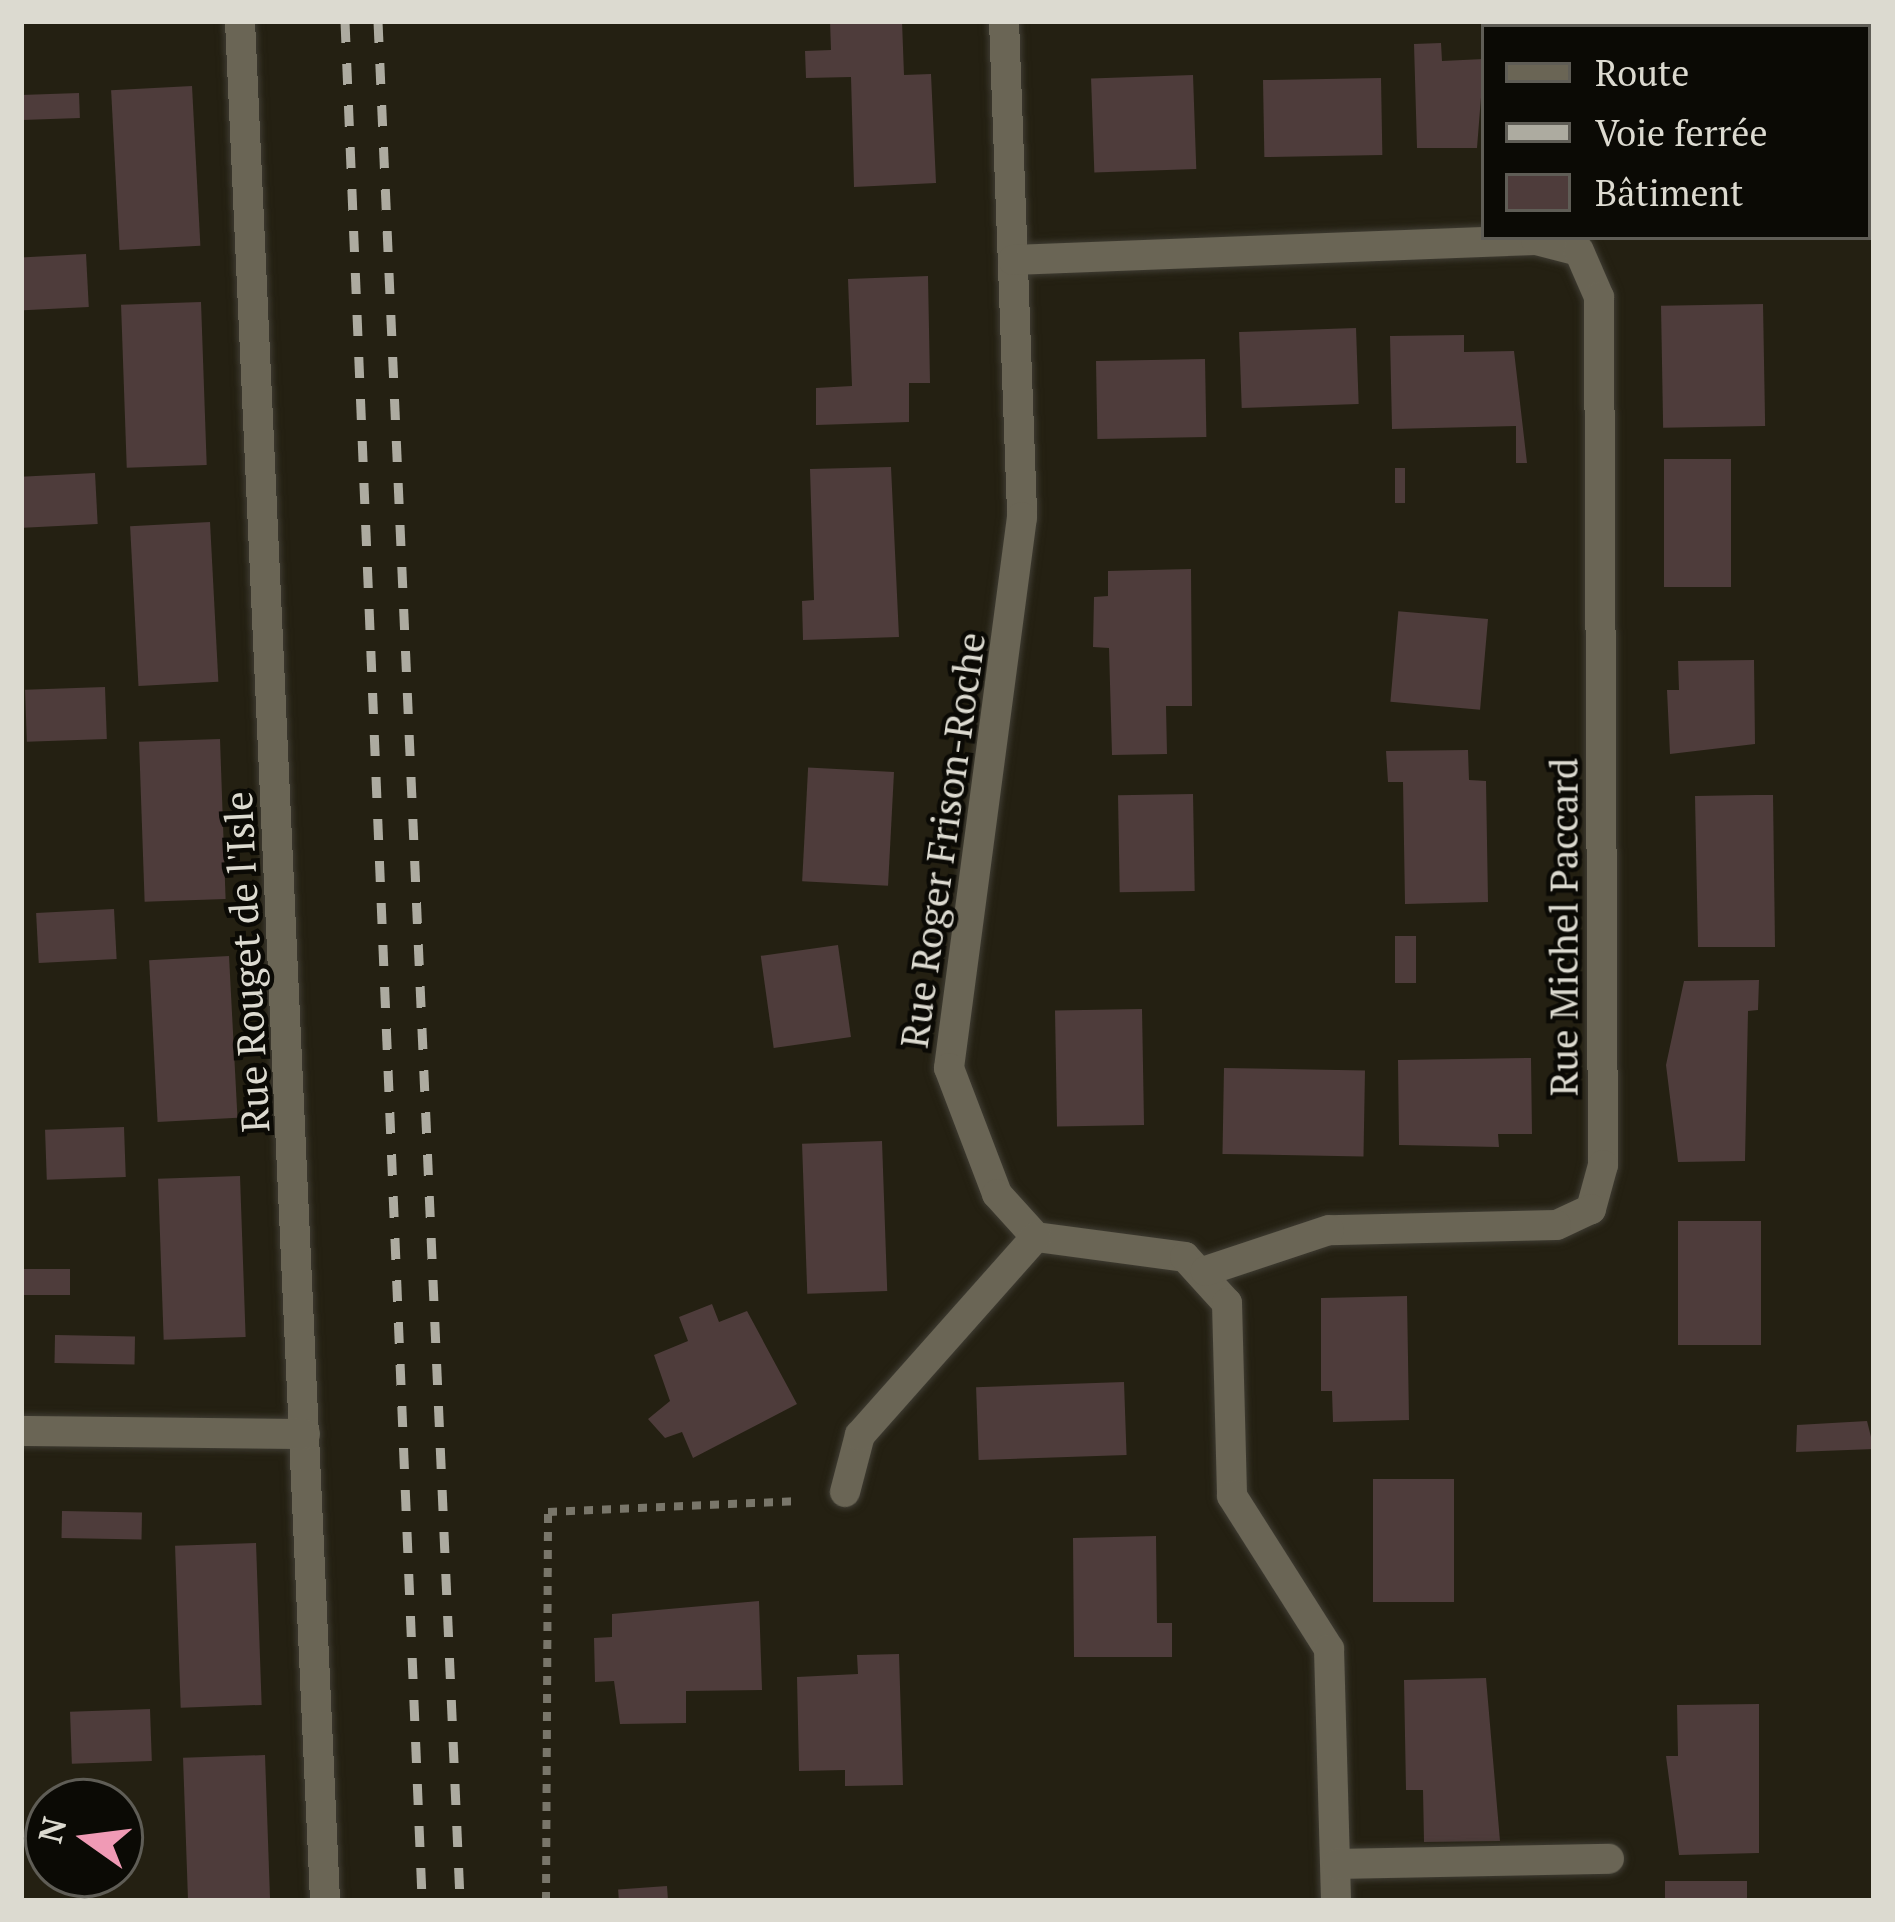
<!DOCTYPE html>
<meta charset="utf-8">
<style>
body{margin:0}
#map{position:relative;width:1895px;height:1922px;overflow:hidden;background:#242012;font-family:"PT Serif",serif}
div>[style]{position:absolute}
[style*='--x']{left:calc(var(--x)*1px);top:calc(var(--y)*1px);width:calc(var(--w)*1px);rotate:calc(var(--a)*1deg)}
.building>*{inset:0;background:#4e3c3b;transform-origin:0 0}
.path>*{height:8px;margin-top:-4px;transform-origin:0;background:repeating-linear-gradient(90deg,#79766a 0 9px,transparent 0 18px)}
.roads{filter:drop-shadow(0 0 3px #3f3c33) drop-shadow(0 0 3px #3f3c33)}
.street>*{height:30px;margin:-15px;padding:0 15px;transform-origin:15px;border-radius:15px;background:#6a6555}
.rail>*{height:9px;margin-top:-4.5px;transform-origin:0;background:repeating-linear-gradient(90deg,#adaba0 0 21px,transparent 0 42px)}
span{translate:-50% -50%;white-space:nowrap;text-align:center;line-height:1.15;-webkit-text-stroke:9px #0b0a05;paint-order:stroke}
.street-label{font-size:39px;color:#dcdad0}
.frame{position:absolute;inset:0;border:24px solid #dcdad0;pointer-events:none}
.legend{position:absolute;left:1481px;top:24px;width:390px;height:216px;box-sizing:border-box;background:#0b0a05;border:3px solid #5f5d56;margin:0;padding:15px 21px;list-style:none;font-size:36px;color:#dcdad0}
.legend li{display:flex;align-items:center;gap:24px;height:60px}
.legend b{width:60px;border:3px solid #5f5d56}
.north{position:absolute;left:24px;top:1778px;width:120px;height:120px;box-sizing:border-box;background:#0b0a05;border:3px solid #5f5d56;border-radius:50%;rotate:284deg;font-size:33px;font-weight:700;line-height:48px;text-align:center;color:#dcdad0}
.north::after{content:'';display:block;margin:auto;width:42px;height:54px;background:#f09ab5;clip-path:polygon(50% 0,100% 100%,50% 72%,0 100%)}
</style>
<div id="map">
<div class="building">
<i style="clip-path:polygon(830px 21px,902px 21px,904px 75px,931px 74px,936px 183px,854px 187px,851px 77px,806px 78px,805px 51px,831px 50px)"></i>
<i style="left:1552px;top:21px;width:106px;height:6px"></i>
<i style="clip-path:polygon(1441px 43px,1442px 61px,1484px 59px,1477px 148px,1417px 148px,1414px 44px)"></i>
<i style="left:1193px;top:75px;width:94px;height:102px;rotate:88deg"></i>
<i style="left:1381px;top:78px;width:77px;height:118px;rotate:89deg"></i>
<i style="left:192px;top:86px;width:160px;height:81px;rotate:87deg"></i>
<i style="left:79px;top:93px;width:25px;height:58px;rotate:88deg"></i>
<i style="left:86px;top:254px;width:53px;height:65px;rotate:87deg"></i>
<i style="clip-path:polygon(928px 276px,930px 383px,909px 383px,909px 422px,816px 425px,816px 388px,852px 386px,848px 279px)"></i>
<i style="left:201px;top:302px;width:163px;height:80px;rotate:88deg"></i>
<i style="left:1763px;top:304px;width:122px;height:102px;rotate:89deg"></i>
<i style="left:1356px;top:328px;width:76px;height:117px;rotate:88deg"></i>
<i style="clip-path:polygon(1464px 335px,1464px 352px,1514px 351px,1527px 463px,1516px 463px,1516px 426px,1392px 429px,1390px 336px)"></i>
<i style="left:1205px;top:359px;width:78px;height:109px;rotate:89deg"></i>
<i style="left:1664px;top:459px;width:67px;height:128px"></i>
<i style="clip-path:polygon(891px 467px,899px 637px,803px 640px,802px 601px,814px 600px,810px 469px)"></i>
<i style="left:1395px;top:468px;width:10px;height:35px"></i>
<i style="left:95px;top:473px;width:51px;height:74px;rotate:87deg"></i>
<i style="left:210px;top:522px;width:160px;height:80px;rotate:87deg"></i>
<i style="clip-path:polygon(1191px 569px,1192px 706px,1166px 706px,1167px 754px,1112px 755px,1109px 648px,1093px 647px,1094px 597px,1108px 596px,1108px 571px)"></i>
<i style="left:1488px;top:619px;width:91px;height:90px;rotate:95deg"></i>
<i style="clip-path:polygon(1754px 660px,1755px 744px,1670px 754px,1667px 690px,1679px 690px,1678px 661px)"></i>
<i style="left:105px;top:687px;width:52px;height:80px;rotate:88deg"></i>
<i style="left:220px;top:739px;width:160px;height:81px;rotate:88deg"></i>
<i style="clip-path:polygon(1468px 750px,1469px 780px,1486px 781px,1488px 902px,1405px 904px,1403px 782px,1388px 782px,1386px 751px)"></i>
<i style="left:894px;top:772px;width:114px;height:86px;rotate:93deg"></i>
<i style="left:1193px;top:794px;width:97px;height:75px;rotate:89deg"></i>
<i style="clip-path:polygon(1755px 795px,1773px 795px,1775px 947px,1698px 947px,1695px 796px)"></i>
<i style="left:114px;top:909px;width:50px;height:78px;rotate:87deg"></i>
<i style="left:1395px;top:936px;width:21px;height:47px"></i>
<i style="left:838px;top:945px;width:93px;height:78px;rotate:82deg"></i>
<i style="left:229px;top:956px;width:162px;height:80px;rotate:87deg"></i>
<i style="clip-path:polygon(1759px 980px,1758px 1010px,1748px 1011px,1745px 1161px,1678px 1162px,1666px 1065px,1684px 981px)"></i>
<i style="left:1142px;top:1009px;width:116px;height:87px;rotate:89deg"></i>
<i style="clip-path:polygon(1531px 1058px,1532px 1134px,1498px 1134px,1499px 1147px,1399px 1145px,1398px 1060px)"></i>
<i style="left:1224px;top:1068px;width:141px;height:86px;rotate:1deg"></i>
<i style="left:124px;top:1127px;width:50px;height:79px;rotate:88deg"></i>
<i style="left:882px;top:1141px;width:150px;height:80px;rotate:88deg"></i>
<i style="left:240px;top:1176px;width:161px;height:82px;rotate:88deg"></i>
<i style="left:1678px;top:1221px;width:83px;height:124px"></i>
<i style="left:70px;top:1269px;width:26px;height:49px;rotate:90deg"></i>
<i style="clip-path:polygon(1407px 1296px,1409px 1420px,1333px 1422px,1332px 1391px,1321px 1391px,1321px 1298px)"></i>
<i style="clip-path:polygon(712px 1304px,719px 1322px,747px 1311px,797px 1404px,693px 1458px,682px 1432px,665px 1438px,648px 1419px,670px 1401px,654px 1355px,688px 1341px,679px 1317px)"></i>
<i style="left:55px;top:1335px;width:80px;height:28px;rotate:1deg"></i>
<i style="left:1124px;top:1382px;width:73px;height:148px;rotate:88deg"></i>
<i style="clip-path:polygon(1867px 1421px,1874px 1449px,1796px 1452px,1797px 1425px)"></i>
<i style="left:1373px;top:1479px;width:81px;height:123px"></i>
<i style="left:62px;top:1511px;width:80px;height:27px;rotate:1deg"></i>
<i style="clip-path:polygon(1156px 1536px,1157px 1623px,1172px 1623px,1172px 1657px,1074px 1657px,1073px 1538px)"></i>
<i style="left:256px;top:1543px;width:162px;height:81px;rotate:88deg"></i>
<i style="clip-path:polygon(759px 1601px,762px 1690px,686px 1691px,686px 1723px,620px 1724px,614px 1681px,595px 1682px,594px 1638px,612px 1637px,612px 1614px)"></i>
<i style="clip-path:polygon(899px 1654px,903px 1785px,845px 1786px,845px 1770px,799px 1771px,797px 1677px,858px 1674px,857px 1655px)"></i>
<i style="clip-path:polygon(1486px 1678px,1500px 1841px,1424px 1842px,1423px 1790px,1406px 1790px,1404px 1680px)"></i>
<i style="clip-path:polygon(1759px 1704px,1759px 1853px,1679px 1855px,1666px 1756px,1678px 1756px,1677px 1705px)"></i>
<i style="left:150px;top:1709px;width:52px;height:80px;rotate:88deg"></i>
<i style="left:265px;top:1755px;width:146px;height:82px;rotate:88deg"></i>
<i style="left:1665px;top:1881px;width:82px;height:20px"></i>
<i style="left:667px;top:1886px;width:15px;height:49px;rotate:86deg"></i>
</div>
<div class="path">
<i style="--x:1868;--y:208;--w:6;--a:0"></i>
<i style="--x:546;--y:1901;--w:389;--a:-89.7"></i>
<i style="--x:548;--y:1512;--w:251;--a:-2.5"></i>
</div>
<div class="roads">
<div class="street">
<i style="--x:240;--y:21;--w:1882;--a:87.41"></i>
<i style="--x:1004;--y:21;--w:496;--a:87.9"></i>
<i style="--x:1022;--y:517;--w:556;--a:97.55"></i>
<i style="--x:949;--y:1068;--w:135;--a:69.1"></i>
<i style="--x:997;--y:1194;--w:58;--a:47.8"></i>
<i style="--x:1036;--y:1237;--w:150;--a:7.6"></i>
<i style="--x:1185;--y:1257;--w:62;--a:47.6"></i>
<i style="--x:1227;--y:1303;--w:193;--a:88.5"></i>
<i style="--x:1232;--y:1496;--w:181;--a:57.6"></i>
<i style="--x:1329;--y:1649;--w:252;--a:88.4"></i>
<i style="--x:1013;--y:260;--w:523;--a:-2.19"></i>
<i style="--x:1536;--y:240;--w:44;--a:14.3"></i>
<i style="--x:1579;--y:251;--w:50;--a:66.5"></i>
<i style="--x:1599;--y:297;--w:868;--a:89.74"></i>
<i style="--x:1603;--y:1165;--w:46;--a:105.3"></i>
<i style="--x:1591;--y:1209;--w:38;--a:155"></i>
<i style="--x:1556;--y:1225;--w:227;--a:178.7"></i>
<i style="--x:1329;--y:1230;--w:130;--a:161.6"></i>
<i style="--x:21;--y:1431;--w:284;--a:0.6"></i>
<i style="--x:845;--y:1492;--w:59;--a:-75.3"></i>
<i style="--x:860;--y:1435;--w:265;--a:-48.4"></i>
<i style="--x:1337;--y:1864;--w:272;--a:-1.1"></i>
</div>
</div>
<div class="rail">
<i style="--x:345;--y:21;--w:1882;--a:87.65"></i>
<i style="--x:378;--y:21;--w:1882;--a:87.5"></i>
</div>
<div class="street-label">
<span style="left:942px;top:840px;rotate:-82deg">Rue Roger Frison-Roche</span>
<span style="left:1563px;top:927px;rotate:-90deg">Rue Michel Paccard</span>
<span style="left:246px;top:962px;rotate:-93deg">Rue Rouget de l'Isle</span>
</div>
<div class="frame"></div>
<ul class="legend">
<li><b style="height:15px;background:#6a6555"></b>Route</li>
<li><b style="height:15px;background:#adaba0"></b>Voie ferrée</li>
<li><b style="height:33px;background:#4e3c3b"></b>Bâtiment</li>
</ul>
<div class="north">N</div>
</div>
